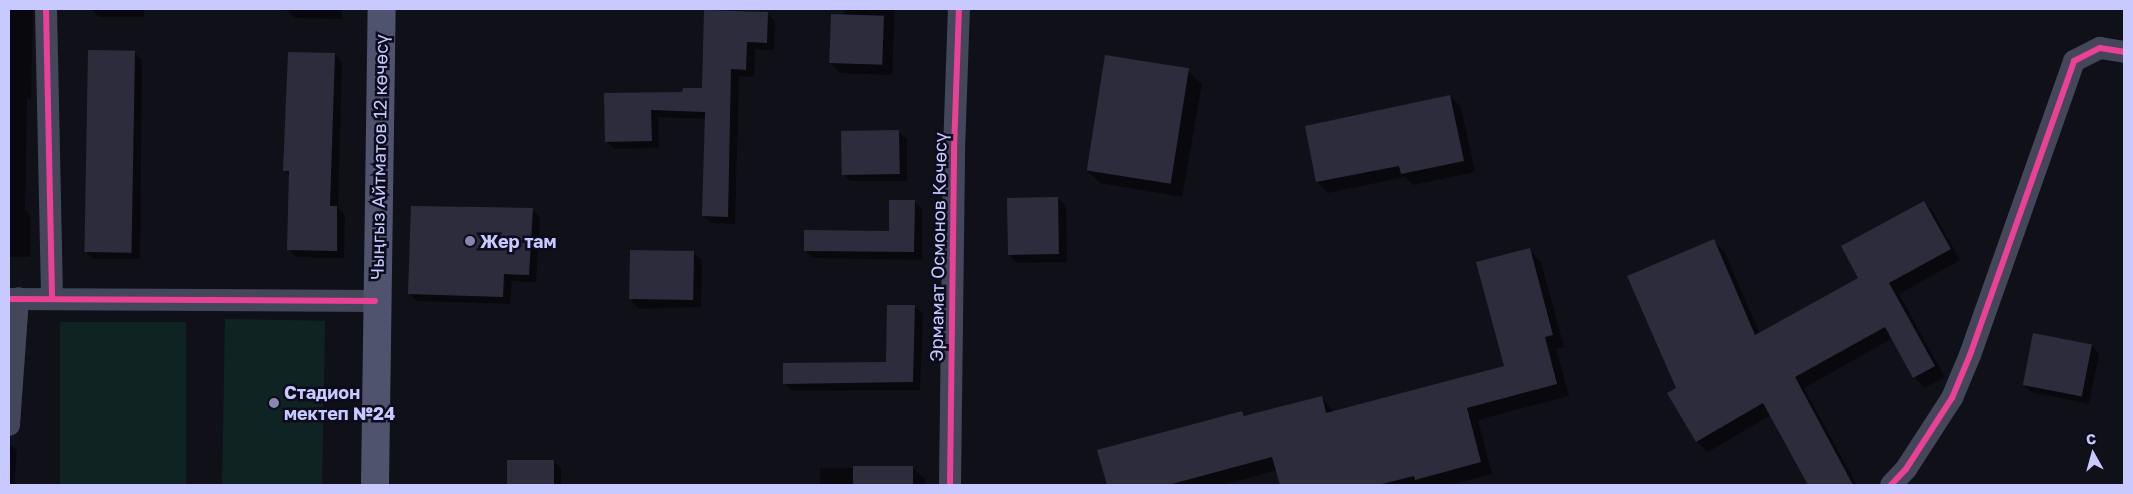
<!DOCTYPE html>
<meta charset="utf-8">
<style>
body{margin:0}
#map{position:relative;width:2133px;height:494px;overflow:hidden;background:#101019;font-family:"Golos Text",sans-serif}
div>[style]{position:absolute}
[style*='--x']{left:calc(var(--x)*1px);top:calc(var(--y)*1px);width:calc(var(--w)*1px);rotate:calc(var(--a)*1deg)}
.green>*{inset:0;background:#0f2422;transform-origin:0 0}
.shadow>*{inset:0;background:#0007}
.building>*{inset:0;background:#2d2c3d;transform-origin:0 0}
.minor>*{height:22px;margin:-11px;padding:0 11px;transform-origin:11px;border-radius:11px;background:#44465a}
.secondary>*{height:28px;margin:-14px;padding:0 14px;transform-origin:14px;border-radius:14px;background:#50536d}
.cycleway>*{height:6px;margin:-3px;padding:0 3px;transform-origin:3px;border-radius:3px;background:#ea4096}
.dots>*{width:14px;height:14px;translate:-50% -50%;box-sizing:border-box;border:2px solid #0c0c1d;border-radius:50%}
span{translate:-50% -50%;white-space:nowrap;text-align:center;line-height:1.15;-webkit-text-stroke:5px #0c0c1d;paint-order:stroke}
.street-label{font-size:18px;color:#c8c9ff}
.poi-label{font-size:18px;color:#c8c9ff;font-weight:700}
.left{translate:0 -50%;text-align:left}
.frame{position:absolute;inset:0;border:10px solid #c8c9ff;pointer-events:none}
.north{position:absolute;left:2068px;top:429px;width:50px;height:50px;-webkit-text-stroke:4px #0c0c1d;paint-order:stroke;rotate:353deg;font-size:14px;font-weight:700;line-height:20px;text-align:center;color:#c8c9ff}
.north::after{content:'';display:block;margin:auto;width:18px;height:22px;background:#c8c9ff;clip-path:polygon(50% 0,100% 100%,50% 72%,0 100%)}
</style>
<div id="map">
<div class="green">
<i style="left:225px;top:319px;width:100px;height:166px;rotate:1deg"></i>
<i style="left:186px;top:322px;width:163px;height:126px;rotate:90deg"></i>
</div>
<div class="shadow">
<i style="clip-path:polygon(9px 9px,33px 9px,31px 99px,27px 99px,25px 210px,30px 215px,30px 257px,9px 257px)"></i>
<i style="clip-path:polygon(91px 9px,144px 9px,144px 17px,99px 17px)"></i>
<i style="clip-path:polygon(286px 9px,342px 9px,342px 19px,294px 18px)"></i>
<i style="clip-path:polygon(845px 9px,895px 9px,892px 75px,840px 73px,830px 63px)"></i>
<i style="clip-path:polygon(767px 13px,775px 21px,774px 50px,755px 49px,754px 77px,739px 76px,735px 224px,711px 223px,703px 215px,706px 119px,658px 117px,659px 148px,614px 149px,606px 141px,606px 94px,684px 93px,703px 90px)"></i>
<i style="clip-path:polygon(134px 52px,142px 60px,140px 259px,93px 259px,85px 251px)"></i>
<i style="clip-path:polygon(335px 54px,342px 62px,338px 208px,345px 215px,344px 258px,296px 257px,289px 249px,290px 176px,284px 170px)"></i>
<i style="clip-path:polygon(1188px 71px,1202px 84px,1182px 197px,1100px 183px,1086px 170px)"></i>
<i style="clip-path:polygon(1450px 96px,1461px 107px,1475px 172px,1413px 185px,1405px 177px,1328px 193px,1317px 182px,1307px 127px)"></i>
<i style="clip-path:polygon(899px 132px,907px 139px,907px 181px,850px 181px,843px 173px)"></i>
<i style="clip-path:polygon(1058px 198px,1066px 206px,1067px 262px,1017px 263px,1009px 255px)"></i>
<i style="clip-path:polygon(914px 201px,922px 209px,922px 260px,813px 258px,805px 251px,890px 233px)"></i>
<i style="clip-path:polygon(1924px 202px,1934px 213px,1960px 260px,1899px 294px,1945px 377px,1925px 388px,1914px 377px,1893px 338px,1804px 388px,1857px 485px,1809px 485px,1771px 415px,1708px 452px,1697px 442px,1669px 394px,1678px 389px,1714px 241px,1724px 251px,1760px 334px,1860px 278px)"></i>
<i style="clip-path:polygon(532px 209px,540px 217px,536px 282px,512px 281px,510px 304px,417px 301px,409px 293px)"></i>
<i style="clip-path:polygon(1529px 250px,1541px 262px,1564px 347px,1556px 349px,1569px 396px,1478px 420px,1492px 474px,1450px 485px,1282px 485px,1277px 470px,1223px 485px,1108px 485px,1099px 451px,1242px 412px,1247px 417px,1321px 397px,1334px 412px,1506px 367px)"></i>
<i style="clip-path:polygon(694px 253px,702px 260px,701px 307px,639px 309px,631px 301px)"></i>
<i style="clip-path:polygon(915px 306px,923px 314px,920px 390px,792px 391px,784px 383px,887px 363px)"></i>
<i style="clip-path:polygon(2092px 346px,2099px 354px,2089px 404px,2031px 392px,2023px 384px)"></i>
<i style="clip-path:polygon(9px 443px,17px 451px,14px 485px,9px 485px)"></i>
<i style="clip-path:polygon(554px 461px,561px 469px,561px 485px,508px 485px,509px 462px)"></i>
<i style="clip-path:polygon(912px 467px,926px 480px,926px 485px,820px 485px,820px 468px)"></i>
</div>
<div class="building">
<i style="clip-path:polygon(704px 10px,768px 12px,767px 43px,747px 42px,746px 70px,731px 69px,728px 217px,702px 216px,705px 112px,651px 110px,652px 141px,605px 142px,604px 93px,682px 92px,683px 88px,702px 88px)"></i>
<i style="left:831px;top:14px;width:53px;height:49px;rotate:2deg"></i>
<i style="left:88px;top:50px;width:47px;height:202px;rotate:1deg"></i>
<i style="clip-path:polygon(288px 52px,335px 53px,330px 206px,337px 206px,337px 251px,287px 250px,289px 171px,283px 171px)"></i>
<i style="left:1105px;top:55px;width:85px;height:117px;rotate:9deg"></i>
<i style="clip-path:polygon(1450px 95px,1464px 161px,1401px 174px,1399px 166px,1316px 182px,1305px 126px)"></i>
<i style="left:899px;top:130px;width:44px;height:58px;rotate:89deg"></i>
<i style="left:1058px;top:197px;width:57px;height:51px;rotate:89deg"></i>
<i style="clip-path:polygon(889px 200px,915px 200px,914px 252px,804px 251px,804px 230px,889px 231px)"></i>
<i style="clip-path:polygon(1924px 201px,1951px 249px,1889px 283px,1935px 366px,1913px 378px,1885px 327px,1795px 377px,1853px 485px,1808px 485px,1763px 403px,1696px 442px,1667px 393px,1676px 388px,1627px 276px,1714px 239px,1755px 335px,1858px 278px,1841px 246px)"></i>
<i style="clip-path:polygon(411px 206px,533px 208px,529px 275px,504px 274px,503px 297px,408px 294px)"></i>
<i style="clip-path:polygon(1530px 248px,1553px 335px,1545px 337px,1557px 384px,1467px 408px,1481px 462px,1415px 480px,1414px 476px,1378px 485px,1280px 485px,1272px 457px,1168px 485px,1107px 485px,1097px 450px,1242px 411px,1244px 416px,1322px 396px,1326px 413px,1504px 366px,1476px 262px)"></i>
<i style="left:694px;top:251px;width:49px;height:64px;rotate:91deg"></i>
<i style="clip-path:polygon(887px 305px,915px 305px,913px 382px,783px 384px,783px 363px,886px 362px)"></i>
<i style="left:2033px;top:333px;width:60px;height:53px;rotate:11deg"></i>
<i style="left:554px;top:460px;width:25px;height:47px;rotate:90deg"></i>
<i style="left:853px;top:466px;width:60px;height:19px"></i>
</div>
<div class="minor">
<i style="--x:46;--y:9;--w:289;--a:88.8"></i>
<i style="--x:9;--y:299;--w:366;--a:0.3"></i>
<i style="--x:9;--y:425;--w:127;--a:-85.9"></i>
<i style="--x:950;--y:485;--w:335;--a:-89.3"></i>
<i style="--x:954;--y:150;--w:141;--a:-88"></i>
<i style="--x:1891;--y:485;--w:22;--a:-47"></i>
<i style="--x:1906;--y:469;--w:85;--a:-57.1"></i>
<i style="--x:1952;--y:398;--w:47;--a:-67.3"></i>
<i style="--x:1970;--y:355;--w:312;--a:-70.5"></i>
<i style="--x:2074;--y:61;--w:29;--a:-27"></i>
<i style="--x:2100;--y:48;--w:24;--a:9"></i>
</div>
<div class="secondary">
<i style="--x:375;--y:485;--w:476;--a:-89.2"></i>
</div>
<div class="cycleway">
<i style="--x:46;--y:9;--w:289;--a:88.8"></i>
<i style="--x:9;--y:299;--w:366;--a:0.3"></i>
<i style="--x:950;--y:485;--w:335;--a:-89.3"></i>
<i style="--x:954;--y:150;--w:141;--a:-88"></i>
<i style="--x:1891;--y:485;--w:22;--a:-47"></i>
<i style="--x:1906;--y:469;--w:85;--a:-57.1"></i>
<i style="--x:1952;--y:398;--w:47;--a:-67.3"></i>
<i style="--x:1970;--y:355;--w:312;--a:-70.5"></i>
<i style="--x:2074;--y:61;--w:29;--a:-27"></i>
<i style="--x:2100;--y:48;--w:24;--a:9"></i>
</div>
<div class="dots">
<i style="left:470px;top:241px;background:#8888ae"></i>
<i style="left:274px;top:403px;background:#8888ae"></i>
</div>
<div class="street-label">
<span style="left:379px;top:157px;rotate:-89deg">Чыңгыз Айтматов 12 көчөсү</span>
<span style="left:938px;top:247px;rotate:-89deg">Эрмамат Осмонов Көчөсү</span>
</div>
<div class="poi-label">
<span class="left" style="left:480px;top:241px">Жер там</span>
<span class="left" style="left:284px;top:403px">Стадион<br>мектеп №24</span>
</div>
<div class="frame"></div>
<div class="north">С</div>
</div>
